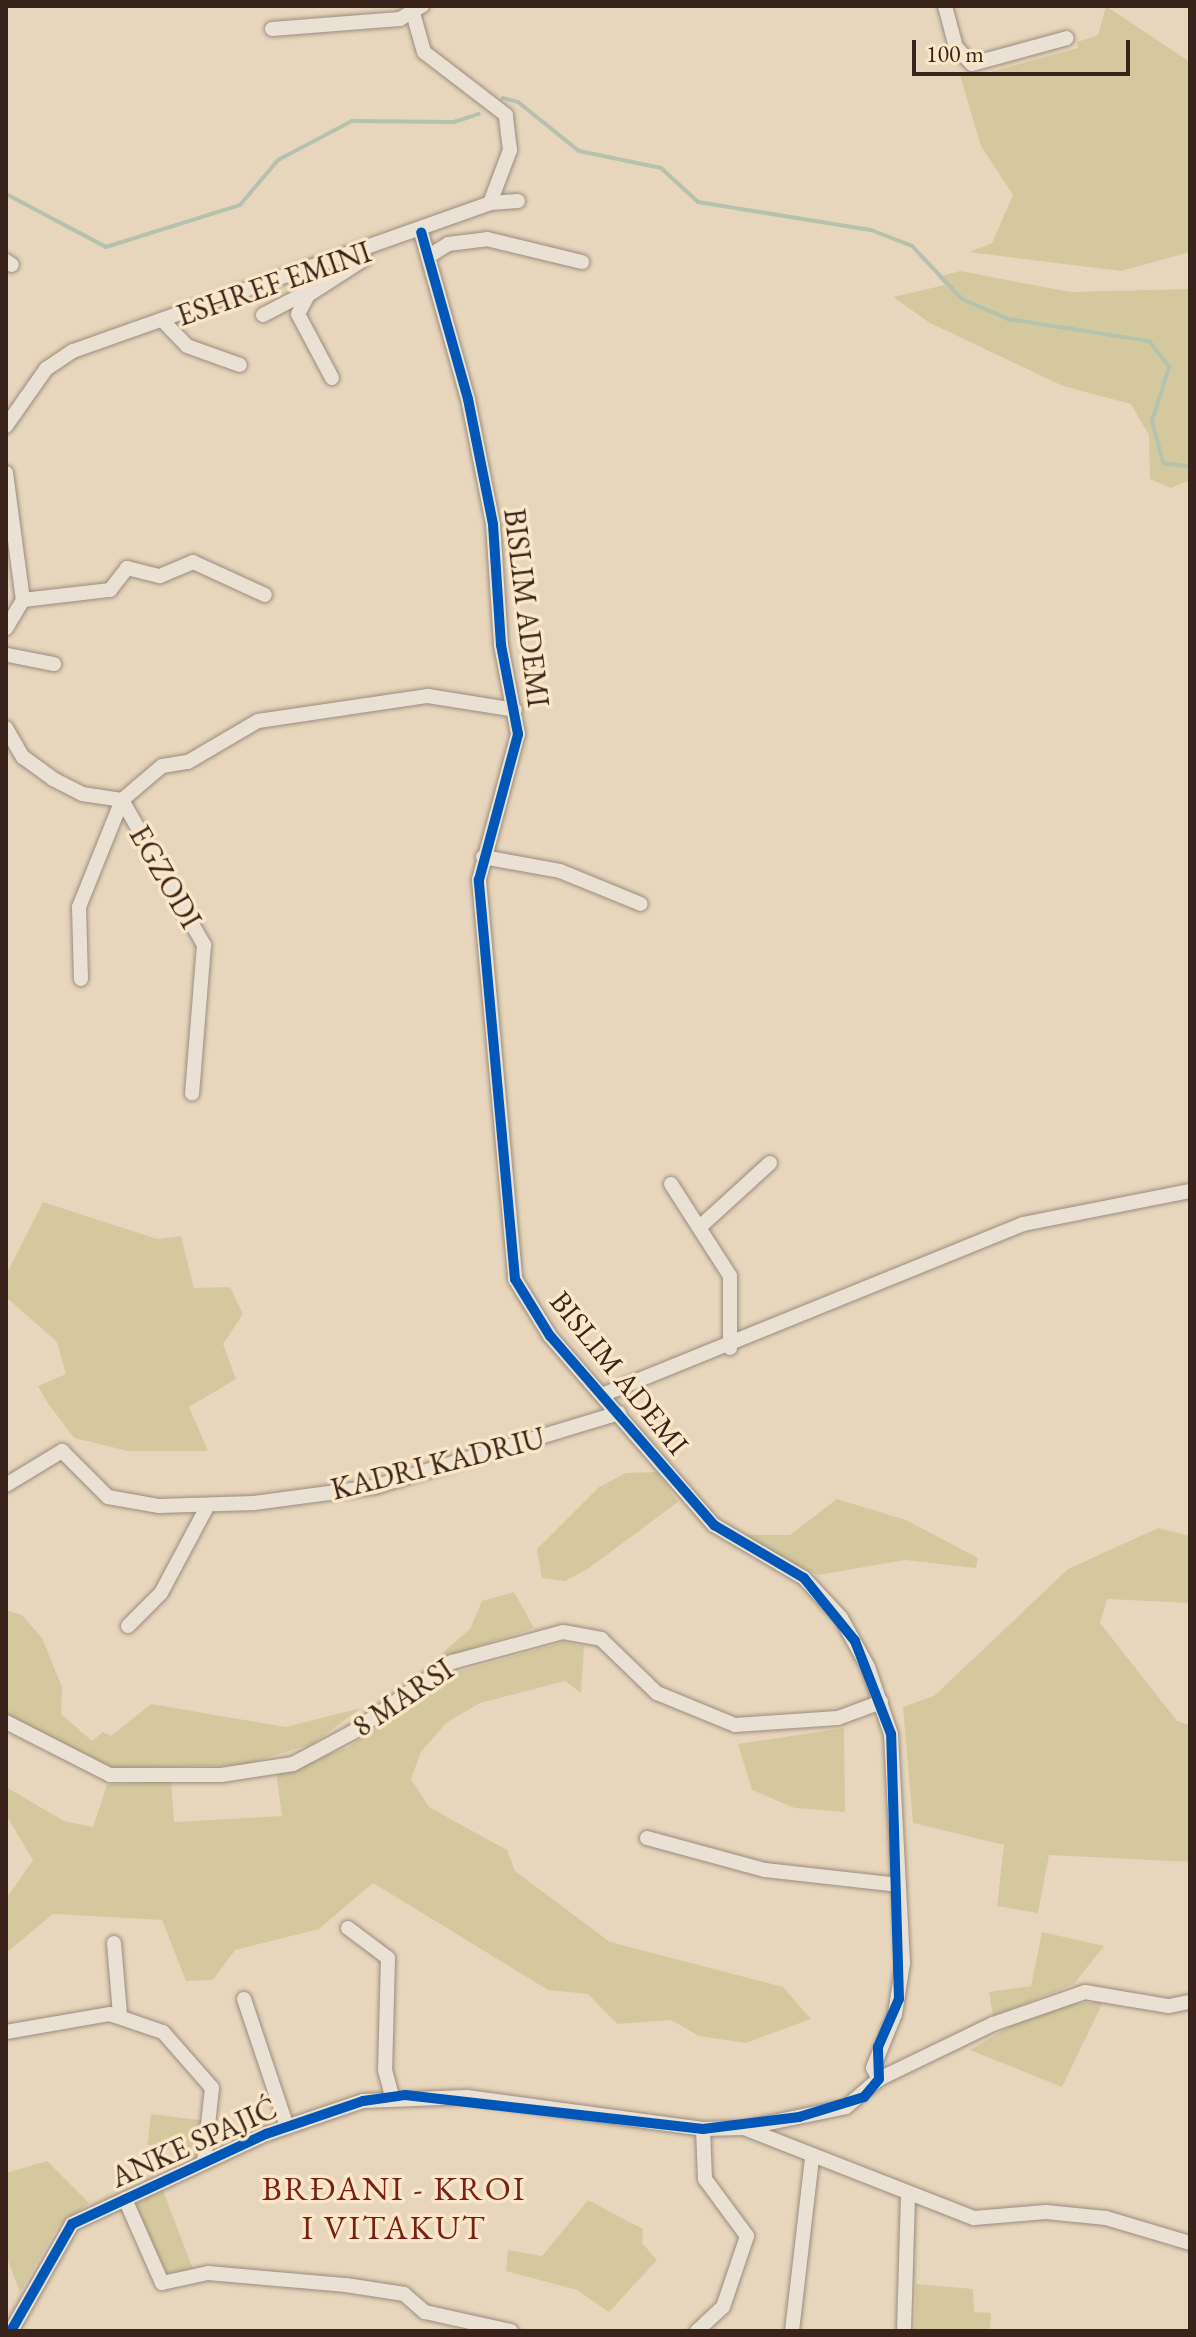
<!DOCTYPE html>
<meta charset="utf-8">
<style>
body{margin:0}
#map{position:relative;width:1196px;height:2337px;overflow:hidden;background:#e8d6bc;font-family:"EB Garamond",serif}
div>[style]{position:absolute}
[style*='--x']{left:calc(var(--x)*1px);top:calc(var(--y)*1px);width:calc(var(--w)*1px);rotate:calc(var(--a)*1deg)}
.green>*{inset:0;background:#d4c99e;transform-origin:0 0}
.stream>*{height:4px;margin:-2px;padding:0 2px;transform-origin:2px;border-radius:2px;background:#b4c2ae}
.roads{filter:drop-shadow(0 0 2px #9a8d7e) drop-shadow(0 0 2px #9a8d7e)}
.minor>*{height:14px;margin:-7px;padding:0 7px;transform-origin:7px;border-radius:7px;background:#eae1d5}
.cycleway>*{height:10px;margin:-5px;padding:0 5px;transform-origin:5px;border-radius:5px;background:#0057b8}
span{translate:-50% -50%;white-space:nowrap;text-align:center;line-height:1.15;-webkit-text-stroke:7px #fbe6c8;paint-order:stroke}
.street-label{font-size:30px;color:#39231a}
.quarter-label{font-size:34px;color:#7a1f14;letter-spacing:2px}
.frame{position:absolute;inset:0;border:8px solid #39231a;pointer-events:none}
.scale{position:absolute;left:912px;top:40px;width:218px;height:36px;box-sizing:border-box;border:4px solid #39231a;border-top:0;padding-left:10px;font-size:24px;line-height:28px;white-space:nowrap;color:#39231a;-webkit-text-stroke:6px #fbe6c8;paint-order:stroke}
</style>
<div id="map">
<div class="green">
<i style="clip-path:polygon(1106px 6px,1190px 62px,1190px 252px,1121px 271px,969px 252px,992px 243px,1013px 195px,981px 146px,959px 72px,980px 75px,1078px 48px,1077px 42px,1098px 35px)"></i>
<i style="clip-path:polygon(960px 271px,1070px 292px,1190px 289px,1190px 480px,1171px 488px,1150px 479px,1149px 435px,1131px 404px,1063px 386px,930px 323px,893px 297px,945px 285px,938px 277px)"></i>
<i style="clip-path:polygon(43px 1202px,157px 1239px,181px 1236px,194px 1288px,230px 1287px,243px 1314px,223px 1344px,236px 1379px,189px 1407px,208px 1451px,128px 1451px,74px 1438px,47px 1402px,38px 1386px,66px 1374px,57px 1342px,6px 1297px,6px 1275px)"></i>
<i style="clip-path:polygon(657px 1472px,678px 1502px,589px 1568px,565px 1581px,542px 1578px,537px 1549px,599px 1487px,626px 1473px)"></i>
<i style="clip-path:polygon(837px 1499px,906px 1520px,978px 1558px,976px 1568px,905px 1560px,818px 1575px,736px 1535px,790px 1535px)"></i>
<i style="clip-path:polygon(1158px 1528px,1190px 1536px,1190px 1603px,1107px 1599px,1100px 1623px,1177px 1721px,1190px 1725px,1190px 1862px,1049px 1855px,1038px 1913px,997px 1906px,1004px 1845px,913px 1823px,903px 1707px,934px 1696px,1068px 1569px)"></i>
<i style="clip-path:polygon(514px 1592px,534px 1628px,433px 1661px,470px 1629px,482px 1601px)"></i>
<i style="clip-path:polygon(6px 1610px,22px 1615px,42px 1638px,62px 1687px,61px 1714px,92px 1741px,103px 1732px,111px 1736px,151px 1704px,286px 1727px,361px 1708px,312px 1744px,243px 1765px,111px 1768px,6px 1716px)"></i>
<i style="clip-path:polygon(564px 1642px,584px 1646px,581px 1693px,565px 1681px,480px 1703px,446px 1723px,421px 1752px,411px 1779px,429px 1807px,507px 1850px,515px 1871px,610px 1942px,783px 1987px,811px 2019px,746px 2043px,699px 2036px,671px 2020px,617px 2024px,588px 1994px,548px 1990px,373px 1883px,319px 1929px,235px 1950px,213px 1980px,186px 1981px,162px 1920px,53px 1914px,6px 1953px,6px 1899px,33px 1860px,6px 1815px,6px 1787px,64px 1821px,93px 1827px,107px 1785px,171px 1780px,174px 1822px,282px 1816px,276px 1771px,347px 1748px,454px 1673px)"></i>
<i style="clip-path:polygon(844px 1728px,845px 1812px,795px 1808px,752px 1790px,738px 1744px)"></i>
<i style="clip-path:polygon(1042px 1932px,1104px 1946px,1074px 1984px,993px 2016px,989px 1992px,1031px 1986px)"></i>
<i style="clip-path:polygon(1103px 2002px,1062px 2087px,970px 2050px,1025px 2018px,1066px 2004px)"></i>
<i style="left:151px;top:2114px;width:51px;height:31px;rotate:7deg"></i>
<i style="clip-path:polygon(47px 2161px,89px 2203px,59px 2225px,20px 2292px,6px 2256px,6px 2173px)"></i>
<i style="clip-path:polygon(162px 2188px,193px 2269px,168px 2276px,133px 2207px)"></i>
<i style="clip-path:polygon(588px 2200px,643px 2229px,642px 2243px,657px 2260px,609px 2312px,577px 2290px,506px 2271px,508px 2250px,542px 2256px)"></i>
<i style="clip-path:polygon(916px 2284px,973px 2289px,974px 2312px,991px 2313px,990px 2331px,915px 2331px)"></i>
</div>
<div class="stream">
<i style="--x:503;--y:98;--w:16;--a:15"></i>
<i style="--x:518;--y:102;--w:78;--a:38.8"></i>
<i style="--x:579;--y:151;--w:84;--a:11.7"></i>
<i style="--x:661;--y:168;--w:50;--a:42.6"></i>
<i style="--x:698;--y:202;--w:175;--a:9.2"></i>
<i style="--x:871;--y:230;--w:44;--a:21.3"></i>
<i style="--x:912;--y:246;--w:73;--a:46.7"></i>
<i style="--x:962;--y:299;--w:50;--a:23.5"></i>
<i style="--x:1008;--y:319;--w:143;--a:8.9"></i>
<i style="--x:1149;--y:341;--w:33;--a:52"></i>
<i style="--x:1169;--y:367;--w:57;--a:107.5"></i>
<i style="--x:1152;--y:421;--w:43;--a:75.3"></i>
<i style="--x:1163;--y:463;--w:27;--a:8"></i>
<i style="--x:6;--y:194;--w:113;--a:27.9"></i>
<i style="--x:106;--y:247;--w:140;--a:-17.4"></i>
<i style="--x:240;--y:205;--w:59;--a:-49.8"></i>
<i style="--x:278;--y:160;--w:84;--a:-27.8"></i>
<i style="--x:352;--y:121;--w:102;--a:0.6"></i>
<i style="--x:454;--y:122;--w:26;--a:-18"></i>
</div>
<div class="roads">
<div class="minor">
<i style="--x:945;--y:6;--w:42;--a:75"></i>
<i style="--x:956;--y:47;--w:23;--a:47"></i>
<i style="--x:972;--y:64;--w:98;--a:-15.3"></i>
<i style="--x:272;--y:29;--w:128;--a:-4.5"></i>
<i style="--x:400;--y:19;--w:26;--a:-31"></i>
<i style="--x:490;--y:203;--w:28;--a:-4"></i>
<i style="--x:421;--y:232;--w:173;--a:74.3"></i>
<i style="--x:468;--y:399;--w:127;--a:78.7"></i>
<i style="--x:493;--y:524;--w:121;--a:86.2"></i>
<i style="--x:501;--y:645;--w:91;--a:79.2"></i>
<i style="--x:518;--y:734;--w:151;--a:105"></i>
<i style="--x:479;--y:880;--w:401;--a:84.8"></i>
<i style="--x:515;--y:1279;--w:67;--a:58.4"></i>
<i style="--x:550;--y:1336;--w:250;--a:49.1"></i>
<i style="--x:714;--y:1525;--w:104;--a:30.5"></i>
<i style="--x:804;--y:1578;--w:54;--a:47.2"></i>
<i style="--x:841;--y:1618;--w:56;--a:61.1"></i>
<i style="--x:868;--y:1667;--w:71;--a:71.1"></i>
<i style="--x:891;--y:1734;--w:229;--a:87"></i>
<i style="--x:903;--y:1963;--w:52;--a:98.9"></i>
<i style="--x:895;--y:2014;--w:58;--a:112.2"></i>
<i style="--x:873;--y:2068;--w:13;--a:61"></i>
<i style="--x:429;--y:256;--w:22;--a:-32"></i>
<i style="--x:448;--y:244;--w:39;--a:-7"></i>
<i style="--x:487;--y:239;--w:98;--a:13.6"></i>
<i style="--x:6;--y:261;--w:7;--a:34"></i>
<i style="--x:263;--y:315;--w:56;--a:-27.5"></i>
<i style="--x:164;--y:322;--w:33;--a:46"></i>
<i style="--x:187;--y:346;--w:56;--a:19.7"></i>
<i style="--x:332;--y:378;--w:72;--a:-118"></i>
<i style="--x:298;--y:314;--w:21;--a:-62"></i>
<i style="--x:308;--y:295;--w:67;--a:-32.7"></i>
<i style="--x:6;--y:426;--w:70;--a:-54.9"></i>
<i style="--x:46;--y:369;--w:32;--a:-34"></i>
<i style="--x:73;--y:351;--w:442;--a:-19.5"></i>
<i style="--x:490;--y:203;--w:57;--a:-69.3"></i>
<i style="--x:510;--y:150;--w:35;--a:-97"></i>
<i style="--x:506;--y:115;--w:103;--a:-142.5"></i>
<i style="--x:424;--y:52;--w:48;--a:-105.8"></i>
<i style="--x:6;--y:473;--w:128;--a:82.4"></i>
<i style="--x:23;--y:600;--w:33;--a:121"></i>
<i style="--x:23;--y:600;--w:88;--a:-6.6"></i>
<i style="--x:110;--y:590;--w:28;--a:-52"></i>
<i style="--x:127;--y:568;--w:34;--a:14"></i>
<i style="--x:160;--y:576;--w:36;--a:-23"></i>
<i style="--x:193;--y:562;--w:79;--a:24.6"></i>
<i style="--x:8;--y:655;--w:47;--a:11.1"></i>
<i style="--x:6;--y:728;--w:34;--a:60"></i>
<i style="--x:23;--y:757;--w:37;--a:36"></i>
<i style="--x:53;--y:779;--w:33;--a:27"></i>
<i style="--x:82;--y:794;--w:40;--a:8.5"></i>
<i style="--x:122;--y:800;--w:52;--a:-40.4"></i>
<i style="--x:162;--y:766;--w:26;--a:-9"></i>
<i style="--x:188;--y:762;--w:81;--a:-30.4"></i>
<i style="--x:258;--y:721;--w:172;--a:-8.4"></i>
<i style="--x:428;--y:696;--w:88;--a:9.1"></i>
<i style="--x:483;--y:857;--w:78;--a:10.3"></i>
<i style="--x:560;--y:871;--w:87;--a:22.2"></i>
<i style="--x:81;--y:979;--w:72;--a:-91.6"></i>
<i style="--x:79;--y:907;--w:115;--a:-68.1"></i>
<i style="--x:122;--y:800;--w:167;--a:60.5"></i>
<i style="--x:204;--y:945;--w:149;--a:94.6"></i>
<i style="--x:671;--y:1184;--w:109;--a:57.3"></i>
<i style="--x:730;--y:1276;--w:72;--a:90"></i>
<i style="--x:702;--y:1225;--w:92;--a:-42.4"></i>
<i style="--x:602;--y:1395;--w:454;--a:-22.1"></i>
<i style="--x:1023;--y:1224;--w:170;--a:-11.2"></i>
<i style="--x:6;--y:1485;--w:66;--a:-31.3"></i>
<i style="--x:62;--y:1451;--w:65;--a:45"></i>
<i style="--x:108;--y:1497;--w:52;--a:10"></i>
<i style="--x:159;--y:1506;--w:95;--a:-1.8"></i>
<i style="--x:254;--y:1503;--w:121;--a:-7.6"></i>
<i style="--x:374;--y:1487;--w:256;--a:-16.8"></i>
<i style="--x:128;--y:1626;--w:47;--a:-45"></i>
<i style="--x:161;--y:1593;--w:98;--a:-61.9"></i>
<i style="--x:6;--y:1722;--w:117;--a:27"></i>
<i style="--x:110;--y:1775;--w:111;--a:0"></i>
<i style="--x:221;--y:1775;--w:73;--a:-8.7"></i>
<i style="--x:293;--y:1764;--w:68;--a:-28.1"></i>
<i style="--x:353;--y:1732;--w:121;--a:-35.3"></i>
<i style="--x:452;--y:1662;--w:115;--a:-15.1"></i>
<i style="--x:563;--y:1632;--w:39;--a:10"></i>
<i style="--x:601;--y:1639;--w:78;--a:44"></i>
<i style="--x:657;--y:1693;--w:84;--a:22.3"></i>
<i style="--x:735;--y:1725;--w:103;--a:-3.9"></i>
<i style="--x:838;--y:1718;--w:46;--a:-20.4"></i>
<i style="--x:647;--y:1838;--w:122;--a:15.2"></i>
<i style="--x:765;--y:1870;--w:135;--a:6.4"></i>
<i style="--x:348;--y:1928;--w:50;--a:36.9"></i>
<i style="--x:388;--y:1958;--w:112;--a:91.5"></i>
<i style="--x:385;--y:2070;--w:27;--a:75"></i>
<i style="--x:114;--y:1943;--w:72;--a:85.2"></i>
<i style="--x:244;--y:1999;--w:135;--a:71.4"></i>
<i style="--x:6;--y:2032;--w:106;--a:-9.8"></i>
<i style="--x:110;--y:2014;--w:56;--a:18.8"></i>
<i style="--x:163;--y:2032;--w:74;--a:48.8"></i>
<i style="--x:212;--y:2088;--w:74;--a:96.2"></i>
<i style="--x:879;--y:2079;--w:127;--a:-25.8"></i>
<i style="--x:993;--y:2024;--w:97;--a:-19.2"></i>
<i style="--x:1085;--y:1992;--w:85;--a:9.5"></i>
<i style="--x:1169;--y:2006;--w:21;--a:-11"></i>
<i style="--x:744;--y:2128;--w:247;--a:21.4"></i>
<i style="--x:974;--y:2218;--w:72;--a:-4.8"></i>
<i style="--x:1046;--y:2212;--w:60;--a:5.7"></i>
<i style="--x:1106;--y:2218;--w:88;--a:16.6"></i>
<i style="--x:125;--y:2199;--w:92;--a:66.2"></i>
<i style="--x:162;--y:2283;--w:47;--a:-12.3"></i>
<i style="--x:208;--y:2273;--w:139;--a:5"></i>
<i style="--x:346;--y:2285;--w:59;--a:8.8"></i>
<i style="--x:404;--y:2294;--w:28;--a:41"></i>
<i style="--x:425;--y:2312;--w:88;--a:12.5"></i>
<i style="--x:11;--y:2331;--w:123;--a:-60.3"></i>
<i style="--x:72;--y:2224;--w:214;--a:-24.9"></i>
<i style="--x:266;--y:2134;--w:102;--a:-18.8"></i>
<i style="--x:363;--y:2101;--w:104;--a:-2.2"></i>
<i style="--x:467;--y:2097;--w:238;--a:7.7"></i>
<i style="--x:703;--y:2129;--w:41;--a:-1.4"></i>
<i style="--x:744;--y:2128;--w:104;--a:-11.6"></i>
<i style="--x:846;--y:2107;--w:43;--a:-40.3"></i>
<i style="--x:697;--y:2331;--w:35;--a:-43"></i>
<i style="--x:723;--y:2307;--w:75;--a:-71.3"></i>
<i style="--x:747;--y:2236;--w:71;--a:-126.4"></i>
<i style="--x:705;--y:2179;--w:50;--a:-92.3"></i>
<i style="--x:792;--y:2331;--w:175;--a:-83.4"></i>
<i style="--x:904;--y:2331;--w:138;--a:-88.3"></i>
</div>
</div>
<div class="cycleway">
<i style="--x:11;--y:2331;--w:123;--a:-60.3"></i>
<i style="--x:72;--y:2224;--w:214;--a:-24.9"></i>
<i style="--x:266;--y:2134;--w:102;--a:-18.8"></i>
<i style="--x:363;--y:2101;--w:42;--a:-8.1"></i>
<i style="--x:405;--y:2095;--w:300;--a:6.5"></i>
<i style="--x:703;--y:2129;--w:97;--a:-7.1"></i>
<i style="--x:799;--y:2117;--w:68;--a:-17.1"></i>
<i style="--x:864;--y:2097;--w:23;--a:-50"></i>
<i style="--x:879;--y:2079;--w:32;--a:-92"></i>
<i style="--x:878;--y:2047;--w:52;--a:-66.4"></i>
<i style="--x:899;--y:1999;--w:265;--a:-91.7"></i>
<i style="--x:891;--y:1734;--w:100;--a:-111.2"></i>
<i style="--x:855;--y:1641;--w:81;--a:-129"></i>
<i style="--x:804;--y:1578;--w:104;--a:-149.5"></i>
<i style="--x:714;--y:1525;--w:250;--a:-130.9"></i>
<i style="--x:550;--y:1336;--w:67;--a:-121.6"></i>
<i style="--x:515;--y:1279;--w:401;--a:-95.2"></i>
<i style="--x:479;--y:880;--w:151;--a:-75"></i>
<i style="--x:518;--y:734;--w:91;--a:-100.8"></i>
<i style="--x:501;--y:645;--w:121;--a:-93.8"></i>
<i style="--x:493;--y:524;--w:127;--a:-101.3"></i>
<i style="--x:468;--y:399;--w:173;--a:-105.7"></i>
</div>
<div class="street-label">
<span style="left:274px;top:284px;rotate:-19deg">ESHREF EMINI</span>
<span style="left:526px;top:608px;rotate:83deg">BISLIM ADEMI</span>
<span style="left:165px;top:877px;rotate:60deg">EGZODI</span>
<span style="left:619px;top:1373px;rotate:51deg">BISLIM ADEMI</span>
<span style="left:438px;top:1464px;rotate:-14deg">KADRI KADRIU</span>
<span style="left:403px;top:1698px;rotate:-34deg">8 MARSI</span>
<span style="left:194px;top:2143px;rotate:-24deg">ANKE SPAJIĆ</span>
</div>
<div class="quarter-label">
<span style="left:394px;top:2208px">BRĐANI - KROI<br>I VITAKUT</span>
</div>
<div class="frame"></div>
<div class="scale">100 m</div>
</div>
